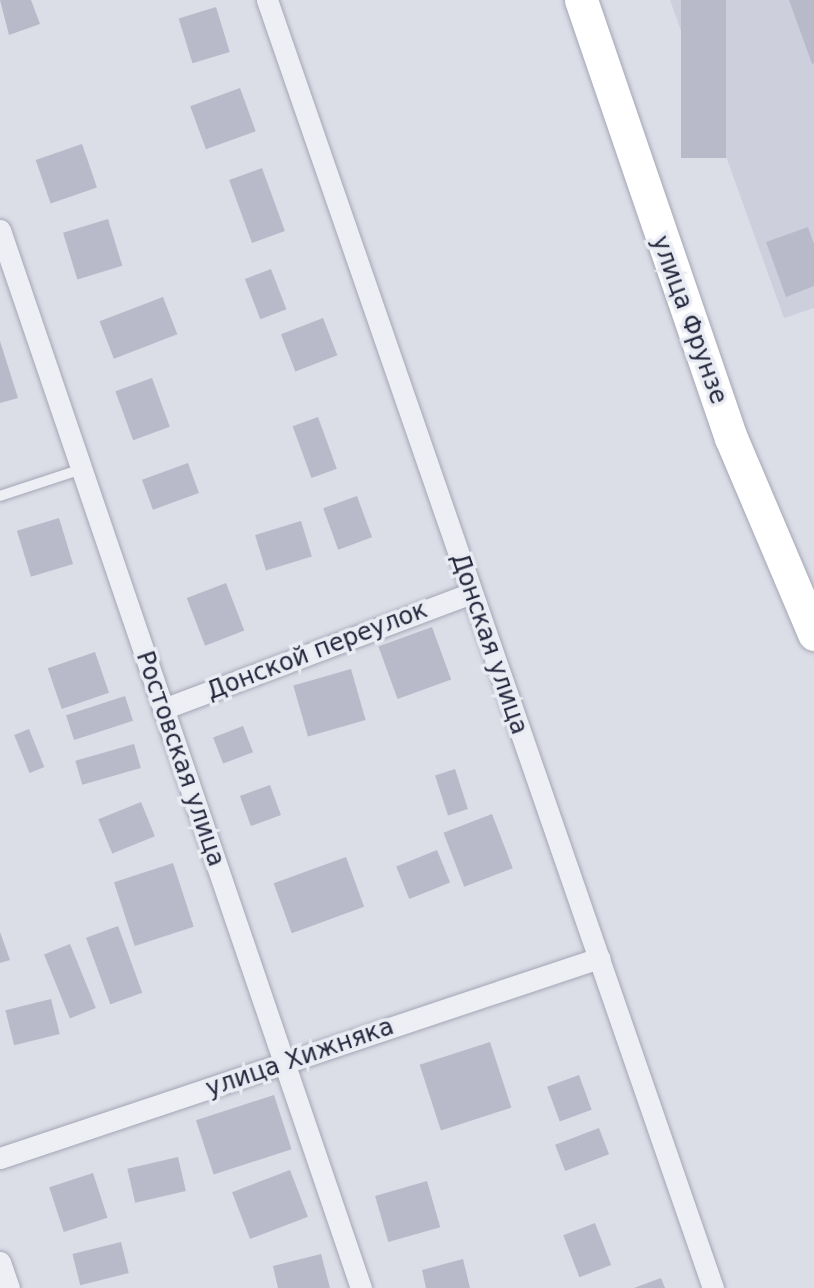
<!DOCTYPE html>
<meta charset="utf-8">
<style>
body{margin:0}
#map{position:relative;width:814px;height:1288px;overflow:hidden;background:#dbdde7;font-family:"DejaVu Sans",sans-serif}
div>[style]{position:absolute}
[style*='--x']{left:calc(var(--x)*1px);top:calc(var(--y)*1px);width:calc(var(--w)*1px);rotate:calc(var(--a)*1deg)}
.built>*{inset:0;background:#cdcfdc}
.building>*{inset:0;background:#b8baca;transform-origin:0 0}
.roads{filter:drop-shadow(0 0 2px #a4a6b4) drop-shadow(0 0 2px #a4a6b4)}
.lane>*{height:10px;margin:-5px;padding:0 5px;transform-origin:5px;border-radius:5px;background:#eeeff5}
.street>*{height:21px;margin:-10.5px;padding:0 10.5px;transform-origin:10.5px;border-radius:10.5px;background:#eeeff5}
.primary>*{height:33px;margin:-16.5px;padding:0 16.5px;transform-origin:16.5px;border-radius:16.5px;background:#fff}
span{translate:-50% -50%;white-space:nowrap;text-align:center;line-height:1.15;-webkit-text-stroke:7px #eaecf4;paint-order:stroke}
.street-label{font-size:24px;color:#25273d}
</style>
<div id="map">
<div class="built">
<i style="clip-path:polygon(670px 0,814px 0,814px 308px,784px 318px)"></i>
</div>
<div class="building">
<i style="clip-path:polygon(0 0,31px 0,40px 24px,9px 35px)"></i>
<i style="left:681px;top:0;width:45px;height:158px"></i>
<i style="clip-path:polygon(789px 0,814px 0,814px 63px,812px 64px)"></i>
<i style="left:216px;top:7px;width:47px;height:39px;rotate:73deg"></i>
<i style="left:240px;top:88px;width:46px;height:53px;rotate:70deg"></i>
<i style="left:82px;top:144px;width:46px;height:49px;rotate:71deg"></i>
<i style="left:262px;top:168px;width:67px;height:35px;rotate:70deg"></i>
<i style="left:108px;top:219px;width:49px;height:47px;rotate:73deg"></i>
<i style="clip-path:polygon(808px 227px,814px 244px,814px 286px,786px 297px,766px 242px)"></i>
<i style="left:271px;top:269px;width:43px;height:28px;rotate:69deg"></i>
<i style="left:163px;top:297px;width:40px;height:68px;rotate:69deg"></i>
<i style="left:323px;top:318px;width:40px;height:45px;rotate:69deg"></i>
<i style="clip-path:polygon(0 341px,18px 398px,0 403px)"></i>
<i style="left:152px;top:378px;width:52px;height:39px;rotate:70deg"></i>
<i style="left:318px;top:417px;width:55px;height:27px;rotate:70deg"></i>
<i style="left:188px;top:463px;width:32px;height:49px;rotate:70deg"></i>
<i style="left:357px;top:496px;width:44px;height:36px;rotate:70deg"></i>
<i style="left:59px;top:518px;width:48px;height:44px;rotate:73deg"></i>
<i style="left:301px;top:521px;width:37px;height:48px;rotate:73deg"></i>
<i style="left:226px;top:583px;width:51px;height:42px;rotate:69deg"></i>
<i style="left:432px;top:627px;width:56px;height:57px;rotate:70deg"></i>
<i style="left:95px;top:652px;width:43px;height:50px;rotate:71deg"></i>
<i style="left:351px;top:669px;width:53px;height:60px;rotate:74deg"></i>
<i style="left:125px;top:696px;width:26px;height:62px;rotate:72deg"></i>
<i style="left:243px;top:726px;width:28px;height:32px;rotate:69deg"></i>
<i style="left:29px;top:729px;width:41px;height:16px;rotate:68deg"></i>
<i style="left:134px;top:744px;width:25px;height:61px;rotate:74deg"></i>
<i style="left:455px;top:769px;width:42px;height:21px;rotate:72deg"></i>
<i style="left:270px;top:785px;width:32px;height:32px;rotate:70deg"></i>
<i style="left:141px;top:802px;width:37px;height:46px;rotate:68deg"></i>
<i style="left:492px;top:814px;width:58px;height:52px;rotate:69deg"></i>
<i style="left:437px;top:850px;width:35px;height:44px;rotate:68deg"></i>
<i style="left:346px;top:857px;width:53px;height:77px;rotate:70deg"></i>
<i style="left:173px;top:863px;width:67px;height:62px;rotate:72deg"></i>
<i style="left:118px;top:926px;width:71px;height:34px;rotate:70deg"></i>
<i style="clip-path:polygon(0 932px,10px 960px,0 963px)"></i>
<i style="left:70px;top:944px;width:69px;height:28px;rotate:68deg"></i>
<i style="left:51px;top:999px;width:36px;height:47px;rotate:76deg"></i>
<i style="left:490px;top:1042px;width:69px;height:74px;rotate:72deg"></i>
<i style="left:579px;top:1075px;width:37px;height:34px;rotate:70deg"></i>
<i style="left:274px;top:1095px;width:57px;height:82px;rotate:72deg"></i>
<i style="left:599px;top:1128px;width:28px;height:47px;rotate:69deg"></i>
<i style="left:178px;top:1157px;width:35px;height:52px;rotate:77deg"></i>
<i style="left:290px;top:1170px;width:50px;height:62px;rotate:69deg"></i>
<i style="left:93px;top:1173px;width:47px;height:46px;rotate:72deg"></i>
<i style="left:427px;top:1181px;width:48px;height:54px;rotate:74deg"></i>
<i style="left:595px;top:1223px;width:45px;height:34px;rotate:69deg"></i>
<i style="left:121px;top:1242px;width:32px;height:50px;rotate:76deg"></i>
<i style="clip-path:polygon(321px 1254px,330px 1288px,278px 1288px,273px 1266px)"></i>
<i style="clip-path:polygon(463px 1259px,470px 1288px,426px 1288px,422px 1270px)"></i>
<i style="clip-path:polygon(661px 1278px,665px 1288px,634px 1288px)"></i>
</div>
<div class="roads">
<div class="lane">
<i style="--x:0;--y:496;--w:86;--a:-18.2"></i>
</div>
<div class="street">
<i style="--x:267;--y:0;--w:1363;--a:70.9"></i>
<i style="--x:0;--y:230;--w:1118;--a:71.16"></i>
<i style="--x:163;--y:709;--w:329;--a:-20.6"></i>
<i style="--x:0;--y:1158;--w:632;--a:-18.46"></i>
<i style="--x:0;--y:1262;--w:28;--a:71"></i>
</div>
<div class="primary">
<i style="--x:581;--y:0;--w:463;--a:71.1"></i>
<i style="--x:731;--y:438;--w:213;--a:67"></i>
</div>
</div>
<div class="street-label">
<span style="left:689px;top:320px;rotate:70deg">улица Фрунзе</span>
<span style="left:489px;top:644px;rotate:71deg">Донская улица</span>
<span style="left:317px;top:651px;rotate:-21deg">Донской переулок</span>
<span style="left:180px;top:759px;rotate:71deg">Ростовская улица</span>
<span style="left:300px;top:1058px;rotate:-19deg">улица Хижняка</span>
</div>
</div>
